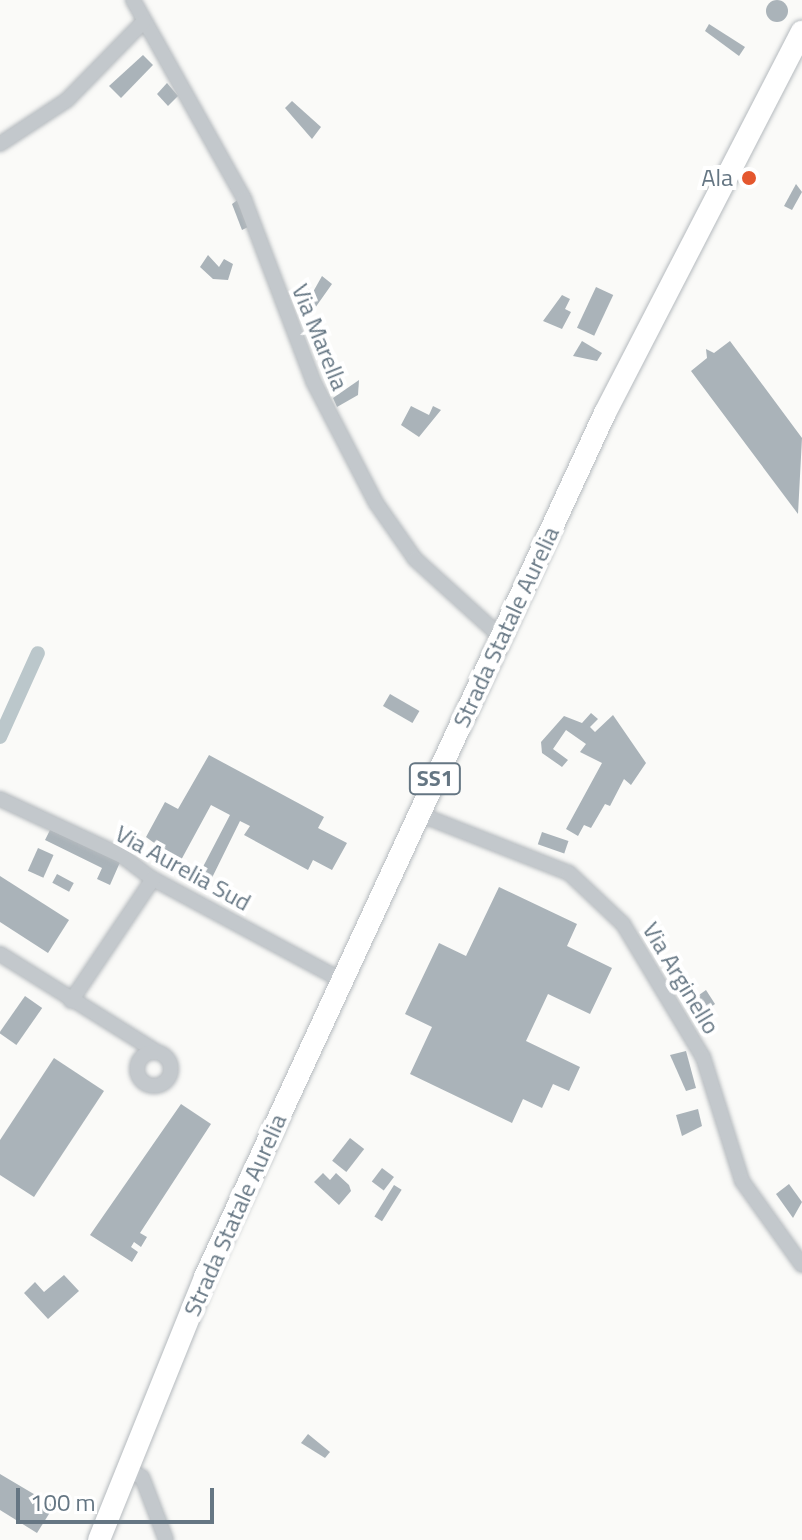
<!DOCTYPE html>
<style>
body{margin:0}
#map{position:relative;width:802px;height:1540px;overflow:hidden;background:#fafaf8;font-family:"Titillium Web",sans-serif}
div>[style]{position:absolute}
[style*='--x']{left:calc(var(--x)*1px);top:calc(var(--y)*1px);width:calc(var(--w)*1px);rotate:calc(var(--a)*1deg)}
.canal>*{height:14px;margin:-7px;padding:0 7px;transform-origin:7px;border-radius:7px;background:#bbc7cb}
.building>*{inset:0;background:#aab3b9;transform-origin:0 0}
.round{border-radius:50%}
.roads{filter:drop-shadow(0 0 2px #b5babe) drop-shadow(0 0 2px #b5babe)}
.minor>*{height:14px;margin:-7px;padding:0 7px;transform-origin:7px;border-radius:7px;background:#c3c8cc}
.minor>.ring{margin:-7px;padding:0;box-sizing:content-box;background:none;border:14px solid #c3c8cc;border-radius:50%}
.primary>*{height:22px;margin:-11px;padding:0 11px;transform-origin:11px;border-radius:11px;background:#fff}
.dots>*{width:22px;height:22px;translate:-50% -50%;box-sizing:border-box;border:4px solid #fff;border-radius:50%}
span{translate:-50% -50%;white-space:nowrap;text-align:center;line-height:1.15;-webkit-text-stroke:8px #fff;paint-order:stroke}
.shield-label span{padding:2px 6px;background:#fff;border:2px solid;border-radius:6px;-webkit-text-stroke-width:0}
.shield-label{font-size:22px;color:#657683;font-weight:700}
.poi-label{font-size:24px;color:#657683}
.right{translate:-100% -50%;text-align:right}
.street-label{font-size:24px;color:#657683}
.scale{position:absolute;left:16px;top:1488px;width:198px;height:36px;box-sizing:border-box;border:4px solid #657683;border-top:0;padding-left:10px;font-size:24px;line-height:28px;white-space:nowrap;color:#657683;-webkit-text-stroke:6px #fff;paint-order:stroke}
</style>
<div id="map">
<div class="canal">
<i style="--x:0;--y:737;--w:92;--a:-65.7"></i>
</div>
<div class="building">
<i class="round" style="left:766px;top:0;width:22px;height:22px"></i>
<i style="clip-path:polygon(709px 24px,745px 47px,739px 56px,705px 31px)"></i>
<i style="clip-path:polygon(143px 55px,153px 65px,121px 98px,109px 86px)"></i>
<i style="clip-path:polygon(167px 83px,178px 96px,168px 106px,157px 94px)"></i>
<i style="clip-path:polygon(292px 101px,321px 127px,312px 139px,285px 108px)"></i>
<i style="clip-path:polygon(796px 184px,802px 192px,792px 210px,784px 206px)"></i>
<i style="clip-path:polygon(239px 199px,250px 226px,242px 230px,232px 204px)"></i>
<i style="clip-path:polygon(208px 255px,219px 267px,224px 259px,233px 264px,228px 280px,213px 279px,200px 267px)"></i>
<i style="clip-path:polygon(322px 276px,332px 284px,315px 308px,298px 295px,305px 286px,313px 292px)"></i>
<i style="left:596px;top:287px;width:19px;height:45px;rotate:25deg"></i>
<i style="clip-path:polygon(562px 295px,570px 299px,565px 309px,571px 312px,562px 329px,543px 321px)"></i>
<i style="clip-path:polygon(582px 341px,602px 353px,597px 361px,573px 356px)"></i>
<i style="clip-path:polygon(730px 341px,802px 438px,798px 514px,691px 371px,707px 358px,706px 349px,714px 353px)"></i>
<i style="clip-path:polygon(359px 380px,358px 395px,337px 407px,333px 398px)"></i>
<i style="clip-path:polygon(411px 406px,429px 415px,433px 406px,441px 410px,419px 437px,401px 425px)"></i>
<i style="left:390px;top:694px;width:34px;height:14px;rotate:30deg"></i>
<i style="clip-path:polygon(591px 713px,598px 719px,590px 727px,595px 732px,613px 715px,646px 763px,631px 785px,624px 779px,610px 806px,605px 804px,591px 828px,584px 825px,578px 836px,566px 829px,602px 763px,580px 752px,586px 744px,566px 730px,553px 749px,568px 760px,562px 767px,542px 753px,541px 742px,564px 716px,582px 723px)"></i>
<i style="clip-path:polygon(209px 755px,324px 817px,318px 828px,347px 843px,332px 870px,313px 860px,308px 870px,244px 835px,250px 826px,240px 821px,205px 892px,193px 886px,230px 815px,211px 805px,180px 862px,146px 837px,165px 802px,178px 809px)"></i>
<i style="clip-path:polygon(50px 830px,121px 860px,110px 885px,97px 879px,102px 868px,45px 840px)"></i>
<i style="left:542px;top:832px;width:28px;height:13px;rotate:19deg"></i>
<i style="left:38px;top:848px;width:17px;height:25px;rotate:24deg"></i>
<i style="left:57px;top:874px;width:19px;height:10px;rotate:28deg"></i>
<i style="clip-path:polygon(0 876px,69px 920px,48px 953px,0 922px)"></i>
<i style="clip-path:polygon(499px 887px,577px 924px,567px 946px,612px 968px,590px 1014px,548px 994px,526px 1041px,580px 1067px,569px 1091px,553px 1084px,542px 1108px,523px 1099px,512px 1123px,410px 1074px,432px 1027px,405px 1014px,439px 943px,466px 956px)"></i>
<i style="clip-path:polygon(706px 990px,715px 1004px,696px 1018px,692px 1000px)"></i>
<i style="left:25px;top:996px;width:21px;height:45px;rotate:35deg"></i>
<i style="clip-path:polygon(686px 1051px,696px 1088px,686px 1091px,670px 1055px)"></i>
<i style="clip-path:polygon(54px 1058px,104px 1091px,34px 1197px,0 1175px,0 1140px)"></i>
<i style="clip-path:polygon(181px 1104px,211px 1124px,140px 1233px,147px 1237px,141px 1247px,134px 1242px,131px 1247px,138px 1252px,132px 1262px,90px 1235px)"></i>
<i style="clip-path:polygon(698px 1109px,702px 1126px,682px 1136px,676px 1115px)"></i>
<i style="left:350px;top:1138px;width:18px;height:29px;rotate:38deg"></i>
<i style="left:382px;top:1168px;width:15px;height:17px;rotate:37deg"></i>
<i style="clip-path:polygon(323px 1173px,330px 1180px,336px 1173px,349px 1185px,351px 1191px,339px 1205px,314px 1182px)"></i>
<i style="clip-path:polygon(789px 1184px,802px 1202px,793px 1218px,776px 1194px)"></i>
<i style="left:394px;top:1185px;width:9px;height:37px;rotate:32deg"></i>
<i style="clip-path:polygon(64px 1275px,79px 1291px,48px 1319px,24px 1293px,35px 1282px,44px 1292px)"></i>
<i style="clip-path:polygon(308px 1434px,330px 1452px,325px 1458px,301px 1443px)"></i>
<i style="clip-path:polygon(0 1474px,54px 1506px,37px 1533px,0 1510px)"></i>
</div>
<div class="roads">
<div class="minor">
<i style="--x:133;--y:0;--w:228;--a:60.8"></i>
<i style="--x:244;--y:199;--w:195;--a:69.2"></i>
<i style="--x:313;--y:381;--w:137;--a:62.7"></i>
<i style="--x:376;--y:503;--w:68;--a:55.1"></i>
<i style="--x:415;--y:559;--w:118;--a:42.2"></i>
<i style="--x:0;--y:144;--w:80;--a:-33.3"></i>
<i style="--x:67;--y:100;--w:110;--a:-45.7"></i>
<i style="--x:0;--y:799;--w:135;--a:25"></i>
<i style="--x:122;--y:856;--w:39;--a:37"></i>
<i style="--x:153;--y:879;--w:213;--a:28.2"></i>
<i style="--x:419;--y:814;--w:161;--a:21.5"></i>
<i style="--x:569;--y:873;--w:74;--a:43.4"></i>
<i style="--x:623;--y:924;--w:155;--a:59"></i>
<i style="--x:703;--y:1057;--w:130;--a:72.5"></i>
<i style="--x:742;--y:1181;--w:103;--a:54.5"></i>
<i style="--x:0;--y:954;--w:185;--a:32"></i>
<i style="--x:71;--y:1001;--w:147;--a:-56.1"></i>
<i class="ring" style="left:137px;top:1052px;width:20px;height:20px"></i>
<i style="--x:126;--y:1470;--w:17;--a:24"></i>
<i style="--x:142;--y:1477;--w:67;--a:69.1"></i>
</div>
<div class="primary">
<i style="--x:99;--y:1540;--w:284;--a:-68"></i>
<i style="--x:205;--y:1277;--w:952;--a:-65.16"></i>
<i style="--x:605;--y:413;--w:429;--a:-62.7"></i>
</div>
</div>
<div class="dots">
<i style="left:749px;top:178px;background:#e4572e"></i>
</div>
<div class="shield-label">
<span style="left:435px;top:779px">SS1</span>
</div>
<div class="poi-label">
<span class="right" style="left:733px;top:178px">Ala</span>
</div>
<div class="street-label">
<span style="left:320px;top:337px;rotate:68deg">Via Marella</span>
<span style="left:506px;top:627px;rotate:-65deg">Strada Statale Aurelia</span>
<span style="left:183px;top:868px;rotate:29deg">Via Aurelia Sud</span>
<span style="left:681px;top:978px;rotate:59deg">Via Arginello</span>
<span style="left:235px;top:1215px;rotate:-66deg">Strada Statale Aurelia</span>
</div>
<div class="scale">100 m</div>
</div>
